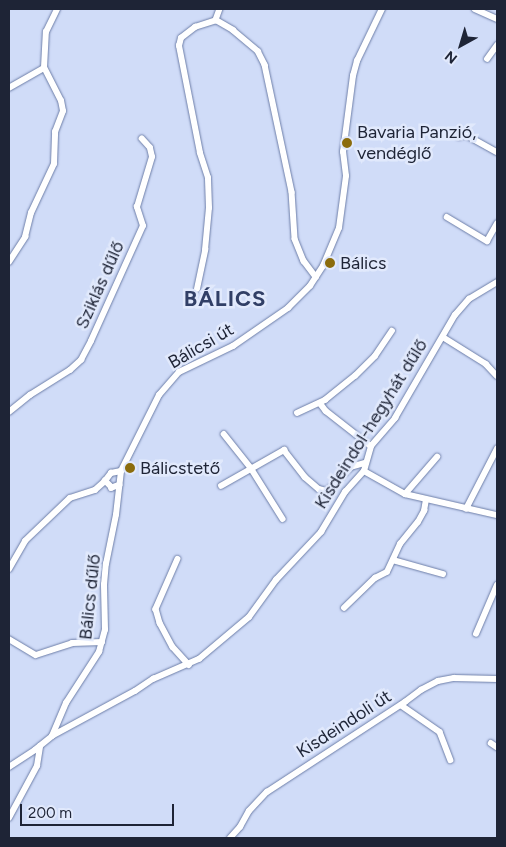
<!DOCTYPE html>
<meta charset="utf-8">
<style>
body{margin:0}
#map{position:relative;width:506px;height:847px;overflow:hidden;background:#d0dcf8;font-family:Figtree,sans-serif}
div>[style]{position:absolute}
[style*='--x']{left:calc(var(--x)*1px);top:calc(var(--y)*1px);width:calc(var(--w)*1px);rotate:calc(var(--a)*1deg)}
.roads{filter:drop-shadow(0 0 1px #6d7ea8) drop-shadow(0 0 1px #6d7ea8)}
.street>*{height:5.5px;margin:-2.75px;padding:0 2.75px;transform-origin:2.75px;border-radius:2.75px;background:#fff}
.dots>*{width:14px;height:14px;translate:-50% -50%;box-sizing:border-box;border:2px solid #e1e9fc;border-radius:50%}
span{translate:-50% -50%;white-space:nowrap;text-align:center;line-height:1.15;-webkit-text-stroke:5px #e1e9fc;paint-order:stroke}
.poi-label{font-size:18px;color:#1e2436}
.left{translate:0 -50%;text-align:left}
.street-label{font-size:18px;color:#1e2436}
.district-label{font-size:22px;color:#313f66;font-weight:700;letter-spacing:1px}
.frame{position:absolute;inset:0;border:10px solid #1e2436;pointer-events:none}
.north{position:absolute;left:436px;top:20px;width:50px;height:50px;-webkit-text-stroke:4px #e1e9fc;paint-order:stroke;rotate:219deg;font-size:14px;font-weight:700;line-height:20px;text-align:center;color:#1e2436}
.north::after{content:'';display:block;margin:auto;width:18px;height:22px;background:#1e2436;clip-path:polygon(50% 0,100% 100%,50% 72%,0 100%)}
.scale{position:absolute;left:20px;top:804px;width:154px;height:22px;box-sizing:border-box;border:2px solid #1e2436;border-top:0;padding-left:6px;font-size:15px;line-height:18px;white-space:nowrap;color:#1e2436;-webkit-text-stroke:4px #e1e9fc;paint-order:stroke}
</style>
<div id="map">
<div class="roads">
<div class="street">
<i style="--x:220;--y:9;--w:12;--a:110"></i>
<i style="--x:216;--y:20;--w:20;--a:30"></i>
<i style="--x:233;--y:30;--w:33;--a:40"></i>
<i style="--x:258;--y:51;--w:16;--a:63"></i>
<i style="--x:265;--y:65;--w:130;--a:78"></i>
<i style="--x:292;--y:192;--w:47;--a:86.3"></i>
<i style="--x:295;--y:239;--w:24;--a:68"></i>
<i style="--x:304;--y:261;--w:20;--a:53"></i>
<i style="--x:475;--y:9;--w:24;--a:24"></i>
<i style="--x:487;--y:59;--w:17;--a:-54"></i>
<i style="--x:9;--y:88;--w:40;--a:-29.7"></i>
<i style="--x:459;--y:137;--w:7;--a:-16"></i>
<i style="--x:466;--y:135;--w:35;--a:29"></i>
<i style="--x:447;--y:217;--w:47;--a:31"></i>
<i style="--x:487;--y:241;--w:20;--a:-60"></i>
<i style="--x:9;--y:262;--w:30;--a:-57"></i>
<i style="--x:25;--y:237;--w:25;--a:-76"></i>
<i style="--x:31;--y:213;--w:54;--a:-64.9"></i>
<i style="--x:54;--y:164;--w:32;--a:-88"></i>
<i style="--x:55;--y:132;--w:22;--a:-69"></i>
<i style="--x:63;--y:111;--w:10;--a:-101"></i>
<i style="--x:61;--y:101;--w:37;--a:-117"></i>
<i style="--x:44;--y:68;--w:36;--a:-87"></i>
<i style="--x:46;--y:32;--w:25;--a:-64"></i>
<i style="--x:197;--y:289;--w:40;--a:-78"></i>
<i style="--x:205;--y:250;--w:42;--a:-84.6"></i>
<i style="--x:209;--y:208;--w:30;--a:-92"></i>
<i style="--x:208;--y:178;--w:26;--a:-108"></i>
<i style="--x:200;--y:153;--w:109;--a:-101.1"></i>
<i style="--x:179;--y:46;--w:8;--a:-76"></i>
<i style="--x:181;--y:38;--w:18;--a:-38"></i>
<i style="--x:195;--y:27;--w:22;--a:-18"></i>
<i style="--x:443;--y:337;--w:51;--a:32.1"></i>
<i style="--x:486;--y:364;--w:16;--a:47"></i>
<i style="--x:320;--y:403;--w:10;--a:53"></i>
<i style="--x:326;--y:411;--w:57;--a:37.9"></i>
<i style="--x:9;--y:412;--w:27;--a:-39"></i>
<i style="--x:30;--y:395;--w:47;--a:-32"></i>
<i style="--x:70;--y:370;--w:15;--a:-42"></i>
<i style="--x:81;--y:360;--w:21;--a:-62"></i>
<i style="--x:91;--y:341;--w:126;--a:-65.7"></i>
<i style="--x:143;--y:226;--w:20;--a:-108"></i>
<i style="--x:137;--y:207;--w:52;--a:-73.3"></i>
<i style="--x:152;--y:157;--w:9;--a:-103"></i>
<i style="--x:150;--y:148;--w:12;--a:-132"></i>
<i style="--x:297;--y:413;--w:31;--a:-25"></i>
<i style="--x:325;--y:400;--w:38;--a:-39"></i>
<i style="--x:355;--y:376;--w:28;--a:-45"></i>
<i style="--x:375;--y:356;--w:30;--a:-56"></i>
<i style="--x:224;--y:434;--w:43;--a:51.5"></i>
<i style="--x:251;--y:468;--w:60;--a:57.9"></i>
<i style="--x:364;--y:471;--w:47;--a:29.3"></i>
<i style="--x:405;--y:494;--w:94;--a:12.9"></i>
<i style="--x:120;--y:485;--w:9;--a:159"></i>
<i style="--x:112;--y:488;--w:10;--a:-135"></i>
<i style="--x:105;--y:481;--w:10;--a:-53"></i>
<i style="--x:111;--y:473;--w:10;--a:-11"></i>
<i style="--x:221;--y:486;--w:73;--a:-29.7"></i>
<i style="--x:284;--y:450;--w:34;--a:52"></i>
<i style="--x:305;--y:477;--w:18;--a:41"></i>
<i style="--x:319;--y:489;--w:8;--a:14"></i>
<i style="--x:327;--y:491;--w:34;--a:-45"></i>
<i style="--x:351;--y:467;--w:15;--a:-16"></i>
<i style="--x:405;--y:494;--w:49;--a:-49.1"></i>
<i style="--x:466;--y:509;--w:68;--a:-62.7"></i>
<i style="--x:178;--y:559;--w:55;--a:113.7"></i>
<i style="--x:156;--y:609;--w:15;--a:74"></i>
<i style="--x:160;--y:623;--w:27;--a:62"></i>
<i style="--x:173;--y:647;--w:24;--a:48"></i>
<i style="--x:393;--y:560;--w:52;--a:15.6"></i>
<i style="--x:9;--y:569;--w:32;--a:-60"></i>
<i style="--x:25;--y:541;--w:62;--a:-43.7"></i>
<i style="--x:70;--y:498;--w:26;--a:-18"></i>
<i style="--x:95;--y:490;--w:13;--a:-42"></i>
<i style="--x:344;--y:608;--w:43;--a:-44.1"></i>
<i style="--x:375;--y:578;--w:13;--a:-27"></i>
<i style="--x:387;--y:572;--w:31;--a:-65"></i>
<i style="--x:400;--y:544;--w:28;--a:-51"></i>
<i style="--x:418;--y:522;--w:13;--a:-61"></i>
<i style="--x:424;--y:511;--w:11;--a:-80"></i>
<i style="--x:476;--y:634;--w:53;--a:-66.8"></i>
<i style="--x:9;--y:639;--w:31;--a:31"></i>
<i style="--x:36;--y:655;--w:38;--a:-18"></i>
<i style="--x:72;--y:643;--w:30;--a:-2"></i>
<i style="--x:401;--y:705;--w:47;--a:34.7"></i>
<i style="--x:440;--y:732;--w:30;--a:69"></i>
<i style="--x:52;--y:736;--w:94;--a:-28.5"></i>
<i style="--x:135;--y:691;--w:22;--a:-34"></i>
<i style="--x:153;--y:679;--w:50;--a:-23.5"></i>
<i style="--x:199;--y:659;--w:65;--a:-40"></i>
<i style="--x:249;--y:617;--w:46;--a:-53.9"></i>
<i style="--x:276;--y:580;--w:66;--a:-46.8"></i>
<i style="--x:321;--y:532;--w:47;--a:-59"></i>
<i style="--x:345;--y:492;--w:28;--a:-48"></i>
<i style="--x:364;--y:471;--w:26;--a:-74"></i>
<i style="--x:371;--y:446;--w:37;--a:-49"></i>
<i style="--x:395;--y:418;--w:119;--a:-59.8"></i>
<i style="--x:455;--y:315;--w:21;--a:-49"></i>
<i style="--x:469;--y:299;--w:33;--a:-31"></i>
<i style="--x:491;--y:743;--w:7;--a:34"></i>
<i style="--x:9;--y:767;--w:31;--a:-33"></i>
<i style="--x:35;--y:750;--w:22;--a:-39"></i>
<i style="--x:52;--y:736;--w:36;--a:-67"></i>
<i style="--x:66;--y:703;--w:61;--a:-57.1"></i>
<i style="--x:99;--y:652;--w:23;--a:-75"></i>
<i style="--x:105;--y:630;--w:45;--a:-91.3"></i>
<i style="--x:104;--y:585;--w:21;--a:-85"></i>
<i style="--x:106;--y:564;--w:50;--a:-78.5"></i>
<i style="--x:116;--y:515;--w:44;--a:-83.5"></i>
<i style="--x:121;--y:471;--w:85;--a:-63.4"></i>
<i style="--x:159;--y:395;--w:30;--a:-49"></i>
<i style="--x:179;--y:372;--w:60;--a:-25.7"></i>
<i style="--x:233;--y:346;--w:67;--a:-34.6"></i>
<i style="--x:288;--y:308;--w:31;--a:-45"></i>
<i style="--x:310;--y:286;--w:24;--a:-57"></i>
<i style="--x:323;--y:266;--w:41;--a:-67.2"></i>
<i style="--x:339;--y:228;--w:52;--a:-82.3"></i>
<i style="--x:346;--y:176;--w:24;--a:-97"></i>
<i style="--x:343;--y:152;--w:77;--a:-82.5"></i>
<i style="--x:353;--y:76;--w:16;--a:-75"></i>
<i style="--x:357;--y:61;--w:58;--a:-64.3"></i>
<i style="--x:9;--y:818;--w:59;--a:-61.7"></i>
<i style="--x:37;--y:766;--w:20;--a:-81"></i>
<i style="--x:230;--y:838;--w:15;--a:-48"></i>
<i style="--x:240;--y:827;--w:18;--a:-61"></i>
<i style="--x:249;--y:811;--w:26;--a:-47"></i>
<i style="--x:267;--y:792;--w:165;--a:-33.1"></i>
<i style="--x:405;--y:702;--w:20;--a:-37"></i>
<i style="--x:421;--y:690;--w:19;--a:-28"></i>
<i style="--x:438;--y:681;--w:16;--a:-11"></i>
<i style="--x:454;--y:678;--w:43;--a:1.3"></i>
</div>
</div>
<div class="dots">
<i style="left:347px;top:143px;background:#8b6c0d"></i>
<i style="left:330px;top:263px;background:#8b6c0d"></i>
<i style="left:130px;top:468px;background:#8b6c0d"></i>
</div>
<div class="poi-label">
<span class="left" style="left:357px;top:143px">Bavaria Panzió,<br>vendéglő</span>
<span class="left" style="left:340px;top:263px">Bálics</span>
<span class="left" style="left:140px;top:468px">Bálicstető</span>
</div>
<div class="street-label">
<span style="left:100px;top:285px;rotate:-66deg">Sziklás dűlő</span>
<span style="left:201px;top:346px;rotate:-30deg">Bálicsi út</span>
<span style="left:371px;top:424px;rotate:-58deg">Kisdeindol-hegyhát dűlő</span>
<span style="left:90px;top:597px;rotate:-84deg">Bálics dűlő</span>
<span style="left:344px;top:724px;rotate:-33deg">Kisdeindoli út</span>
</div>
<div class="district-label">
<span style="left:225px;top:299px">BÁLICS</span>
</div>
<div class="frame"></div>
<div class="north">N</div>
<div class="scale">200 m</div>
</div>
